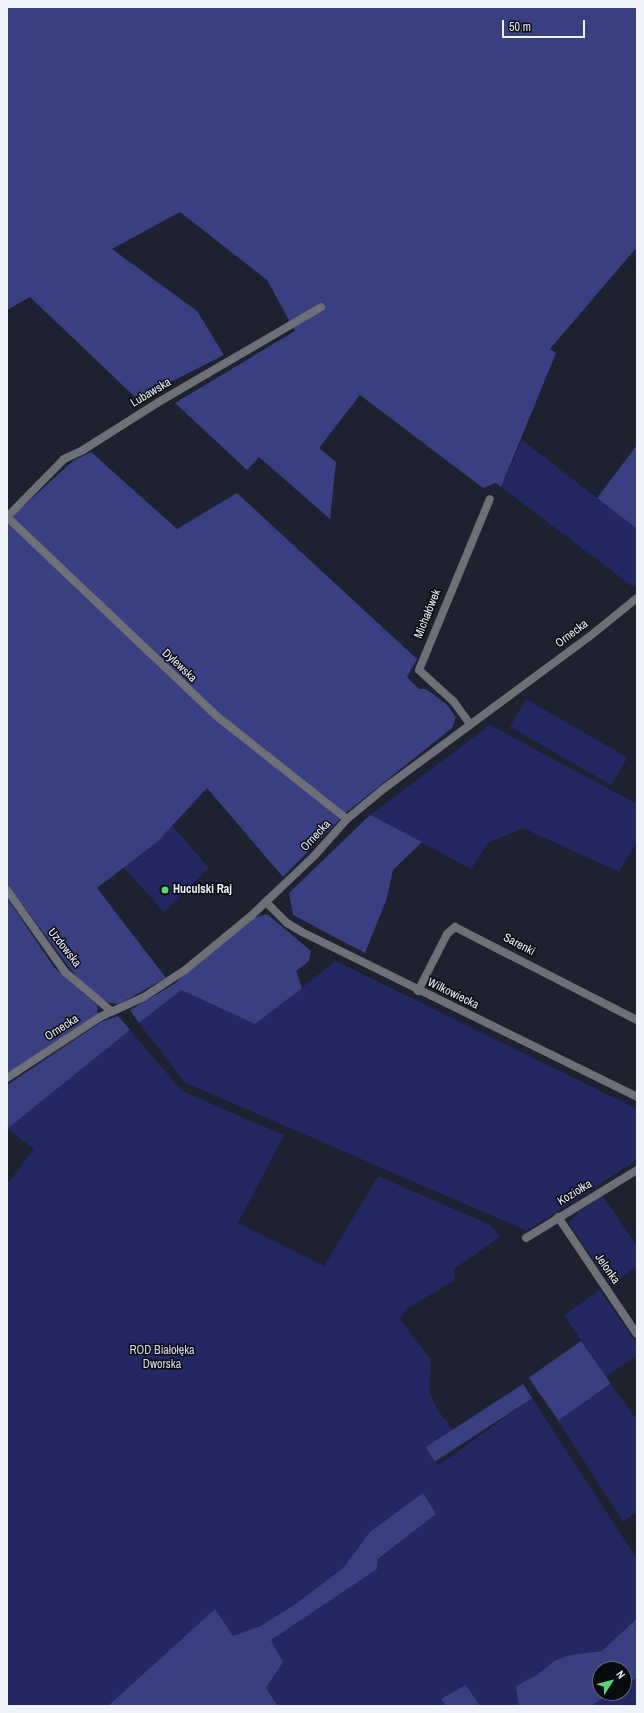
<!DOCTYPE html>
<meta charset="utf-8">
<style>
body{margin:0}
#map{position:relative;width:644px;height:1713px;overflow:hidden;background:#1e212f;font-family:"Archivo Narrow",sans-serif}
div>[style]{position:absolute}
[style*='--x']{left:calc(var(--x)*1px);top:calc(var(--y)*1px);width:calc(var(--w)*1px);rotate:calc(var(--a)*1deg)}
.green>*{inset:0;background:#232762;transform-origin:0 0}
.forest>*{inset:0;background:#394081;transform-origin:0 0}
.street>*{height:8px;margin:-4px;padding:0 4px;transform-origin:4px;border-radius:4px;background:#6e6f77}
.dots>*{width:11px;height:11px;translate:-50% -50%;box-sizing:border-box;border:2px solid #0a0b11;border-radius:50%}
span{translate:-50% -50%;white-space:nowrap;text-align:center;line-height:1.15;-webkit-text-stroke:3px #0a0b11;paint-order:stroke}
.street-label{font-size:12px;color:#f0f2fc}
.poi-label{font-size:12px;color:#f0f2fc;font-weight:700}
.left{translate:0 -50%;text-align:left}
.park-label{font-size:12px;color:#d8ddf1}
.frame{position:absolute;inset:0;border:8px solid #f0f2fc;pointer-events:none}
.north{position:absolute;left:592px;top:1661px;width:40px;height:40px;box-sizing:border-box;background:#0a0b11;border:1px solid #66676f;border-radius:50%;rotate:54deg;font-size:11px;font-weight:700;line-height:16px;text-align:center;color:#f0f2fc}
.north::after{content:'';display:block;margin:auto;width:14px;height:18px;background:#53d673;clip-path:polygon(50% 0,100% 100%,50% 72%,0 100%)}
.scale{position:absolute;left:502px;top:20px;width:83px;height:18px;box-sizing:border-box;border:2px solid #f0f2fc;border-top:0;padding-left:5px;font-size:12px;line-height:14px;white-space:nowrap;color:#f0f2fc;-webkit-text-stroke:3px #0a0b11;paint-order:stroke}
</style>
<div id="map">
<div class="green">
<i style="clip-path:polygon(522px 440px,637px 529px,637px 584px,633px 587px,501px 487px)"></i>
<i style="left:526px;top:699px;width:117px;height:32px;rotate:30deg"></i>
<i style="clip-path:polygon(490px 725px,637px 804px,637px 842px,619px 872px,523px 828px,488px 843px,471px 869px,370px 815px)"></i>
<i style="clip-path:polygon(172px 825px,209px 868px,164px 912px,124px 868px,156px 843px)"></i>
<i style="clip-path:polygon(336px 961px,637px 1109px,637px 1160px,527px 1231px,184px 1082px,139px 1023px,181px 990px,255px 1024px)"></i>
<i style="clip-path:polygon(130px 1030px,182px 1091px,284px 1135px,238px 1223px,324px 1266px,378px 1176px,491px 1225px,500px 1237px,454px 1269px,455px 1280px,410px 1307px,399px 1318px,431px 1360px,429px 1391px,437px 1409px,456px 1434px,429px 1453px,439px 1465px,532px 1398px,637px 1559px,637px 1617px,602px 1651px,570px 1655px,554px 1661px,537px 1675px,517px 1686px,519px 1706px,480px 1706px,466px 1685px,441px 1699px,446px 1706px,278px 1706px,266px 1688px,283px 1662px,271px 1640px,319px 1606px,436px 1514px,370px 1532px,343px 1568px,297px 1603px,261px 1626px,233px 1636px,215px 1609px,108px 1706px,7px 1706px,7px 1180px,9px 1182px,34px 1149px,7px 1129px)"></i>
<i style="clip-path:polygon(602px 1195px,637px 1246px,637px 1266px,611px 1285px,570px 1226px,570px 1222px,579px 1211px)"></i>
<i style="clip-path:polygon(600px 1290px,637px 1344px,637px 1355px,606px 1377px,564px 1315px)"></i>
<i style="clip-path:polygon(611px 1384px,637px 1420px,637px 1512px,623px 1522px,557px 1419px)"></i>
<i style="clip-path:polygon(637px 1678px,637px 1701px,631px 1706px,591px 1706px,611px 1693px,624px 1693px,624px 1685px)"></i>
</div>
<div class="forest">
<i style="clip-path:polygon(7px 7px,637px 7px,637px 247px,550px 349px,556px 353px,501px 487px,496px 483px,483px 488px,360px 395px,319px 448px,336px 462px,330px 519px,259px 457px,247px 470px,175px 403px,295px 331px,267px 280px,180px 212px,112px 249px,197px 311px,224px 355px,137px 399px,30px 297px,7px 310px)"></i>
<i style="clip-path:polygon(637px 445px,637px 529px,597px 498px)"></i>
<i style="clip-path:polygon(91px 452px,177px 529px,237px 493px,417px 659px,407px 677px,419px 689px,426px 689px,446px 704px,456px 717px,452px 728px,347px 812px,283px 877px,207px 788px,156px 843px,97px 888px,166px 978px,119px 1004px,104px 1002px,78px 979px,7px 884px,7px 521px,73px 461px)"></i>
<i style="clip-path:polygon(370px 815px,422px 842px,393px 870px,387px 898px,365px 953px,293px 915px,289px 893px)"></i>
<i style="clip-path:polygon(7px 898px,54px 967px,98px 1006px,97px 1014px,92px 1019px,7px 1075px)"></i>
<i style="clip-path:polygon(267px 914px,311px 951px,309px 961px,296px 971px,302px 988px,255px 1024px,181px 990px,139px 1023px,130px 1010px,174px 984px,218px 944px,253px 918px)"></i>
<i style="clip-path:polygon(118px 1016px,130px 1030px,7px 1129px,7px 1085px,101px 1022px)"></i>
<i style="left:581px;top:1341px;width:52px;height:64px;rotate:55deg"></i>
<i style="left:523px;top:1384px;width:17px;height:116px;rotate:57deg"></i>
<i style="clip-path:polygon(423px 1493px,436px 1514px,378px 1559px,377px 1569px,271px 1640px,283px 1662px,266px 1688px,278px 1706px,108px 1706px,215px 1609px,233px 1636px,261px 1626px,297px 1603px,343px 1568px,370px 1532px)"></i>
<i style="clip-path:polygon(637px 1599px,637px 1678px,624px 1685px,624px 1669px,600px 1669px,600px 1693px,611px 1693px,591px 1706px,519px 1706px,516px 1686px,537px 1675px,554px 1661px,570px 1655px,602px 1651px,637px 1618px)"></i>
<i style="clip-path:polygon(466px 1685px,480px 1706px,446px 1706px,441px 1699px)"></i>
</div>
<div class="street">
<i style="--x:7;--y:517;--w:292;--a:43.5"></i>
<i style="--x:219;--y:718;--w:163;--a:38.3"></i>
<i style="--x:7;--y:517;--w:81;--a:-45.5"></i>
<i style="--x:64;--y:459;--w:21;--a:-25"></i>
<i style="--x:83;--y:450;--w:88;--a:-32.4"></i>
<i style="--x:157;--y:403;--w:190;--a:-30.3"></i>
<i style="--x:470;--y:724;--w:29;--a:-126"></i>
<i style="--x:453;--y:701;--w:46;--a:-137.6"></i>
<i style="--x:419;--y:670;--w:185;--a:-67.5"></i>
<i style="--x:7;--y:890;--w:100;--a:54.7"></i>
<i style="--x:65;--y:972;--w:60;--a:40.3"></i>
<i style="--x:266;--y:902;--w:30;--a:45"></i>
<i style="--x:287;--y:923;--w:17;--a:31"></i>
<i style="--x:302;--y:932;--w:373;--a:26.2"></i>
<i style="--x:418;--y:991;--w:64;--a:-63"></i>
<i style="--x:447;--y:934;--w:11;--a:-41"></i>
<i style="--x:455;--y:927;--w:204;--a:27.1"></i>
<i style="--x:7;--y:1078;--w:111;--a:-33.3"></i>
<i style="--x:100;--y:1017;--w:48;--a:-24.4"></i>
<i style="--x:144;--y:997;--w:49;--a:-33.4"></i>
<i style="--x:185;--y:970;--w:85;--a:-39.3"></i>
<i style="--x:251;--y:916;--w:88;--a:-43.6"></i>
<i style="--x:315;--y:855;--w:48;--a:-48.4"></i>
<i style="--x:347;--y:819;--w:45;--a:-39.6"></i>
<i style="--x:382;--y:790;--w:257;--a:-36.5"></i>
<i style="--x:589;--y:637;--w:62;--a:-39.1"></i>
<i style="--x:558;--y:1217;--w:141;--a:56"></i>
<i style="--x:526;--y:1238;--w:130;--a:-31.5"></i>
</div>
<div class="dots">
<i style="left:165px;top:890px;background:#53d673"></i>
</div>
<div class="street-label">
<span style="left:151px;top:393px;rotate:-31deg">Lubawska</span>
<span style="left:428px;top:614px;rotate:-68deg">Michałówek</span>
<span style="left:572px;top:634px;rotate:-37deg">Ornecka</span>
<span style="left:179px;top:666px;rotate:43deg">Dylewska</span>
<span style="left:316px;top:836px;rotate:-47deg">Ornecka</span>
<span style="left:519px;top:945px;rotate:28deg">Sarenki</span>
<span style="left:64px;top:948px;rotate:52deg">Uzdowska</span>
<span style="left:453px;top:994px;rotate:26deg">Wilkowiecka</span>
<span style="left:62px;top:1028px;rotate:-33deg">Ornecka</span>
<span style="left:575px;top:1193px;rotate:-31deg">Koziołka</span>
<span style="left:607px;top:1269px;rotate:55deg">Jelonka</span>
</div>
<div class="poi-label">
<span class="left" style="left:173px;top:890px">Huculski Raj</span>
</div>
<div class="park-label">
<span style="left:162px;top:1358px">ROD Białołęka<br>Dworska</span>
</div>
<div class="frame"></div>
<div class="north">N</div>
<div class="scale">50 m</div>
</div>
